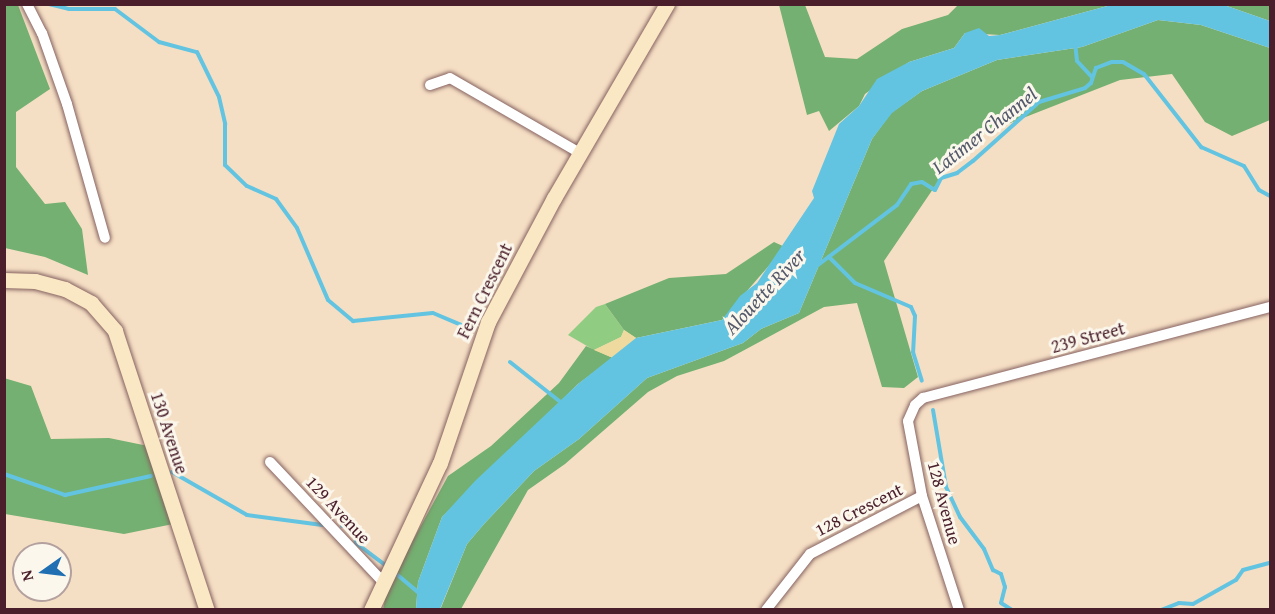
<!DOCTYPE html>
<style>
body{margin:0}
#map{position:relative;width:1275px;height:614px;overflow:hidden;background:#f5dfc4;font-family:"Gentium Book Plus",serif}
div>[style]{position:absolute}
[style*='--x']{left:calc(var(--x)*1px);top:calc(var(--y)*1px);width:calc(var(--w)*1px);rotate:calc(var(--a)*1deg)}
.green>*{inset:0;background:#90cd83}
.forest>*{inset:0;background:#74b071}
.sand>*{inset:0;background:#eeda9e}
.water>*{inset:0;background:#63c4e1}
.stream>*{height:4px;margin:-2px;padding:0 2px;transform-origin:2px;border-radius:2px;background:#63c4e1}
.roads{filter:drop-shadow(0 0 2px #866261) drop-shadow(0 0 2px #866261)}
.street>*{height:10px;margin:-5px;padding:0 5px;transform-origin:5px;border-radius:5px;background:#fff}
.secondary>*{height:15px;margin:-7.5px;padding:0 7.5px;transform-origin:7.5px;border-radius:7.5px;background:#fae7c3}
span{translate:-50% -50%;white-space:nowrap;text-align:center;line-height:1.15;-webkit-text-stroke:6px #fbf7ec;paint-order:stroke}
.street-label{font-size:18px;color:#4a1f2b}
.water-label{font-size:20px;color:#53596b;font-style:italic}
.frame{position:absolute;inset:0;border:6px solid #4a1f2b;pointer-events:none}
.north{position:absolute;left:12px;top:542px;width:60px;height:60px;box-sizing:border-box;background:#fbf7ec;border:2px solid #b4a19f;border-radius:50%;rotate:256deg;font-size:16px;font-weight:700;line-height:24px;text-align:center;color:#4a1f2b}
.north::after{content:'';display:block;margin:auto;width:21px;height:27px;background:#1f6fb2;clip-path:polygon(50% 0,100% 100%,50% 72%,0 100%)}
</style>
<div id="map">
<div class="green">
<i style="clip-path:polygon(605px 304px,624px 330px,621px 337px,594px 350px,568px 335px,596px 307px)"></i>
</div>
<div class="forest">
<i style="clip-path:polygon(4px 5px,18px 5px,50px 89px,16px 112px,16px 167px,45px 204px,65px 202px,82px 229px,88px 275px,45px 257px,5px 248px)"></i>
<i style="clip-path:polygon(779px 5px,805px 5px,825px 57px,857px 59px,902px 29px,948px 15px,958px 5px,1111px 5px,1000px 35px,965px 33px,954px 48px,909px 62px,865px 94px,859px 106px,829px 131px,819px 111px,807px 115px)"></i>
<i style="clip-path:polygon(1224px 5px,1270px 5px,1270px 21px)"></i>
<i style="clip-path:polygon(1158px 20px,1201px 25px,1270px 48px,1270px 120px,1232px 136px,1205px 122px,1172px 74px,1120px 80px,977px 136px,948px 167px,884px 261px,918px 377px,904px 388px,882px 387px,857px 303px,824px 307px,724px 361px,677px 376px,648px 392px,565px 464px,528px 490px,461px 609px,440px 610px,467px 544px,484px 524px,534px 471px,579px 439px,647px 378px,743px 343px,761px 329px,799px 313px,872px 139px,891px 113px,922px 91px,997px 60px,1082px 47px)"></i>
<i style="clip-path:polygon(774px 242px,785px 247px,722px 320px,636px 338px,624px 330px,605px 304px,669px 278px,726px 274px)"></i>
<i style="clip-path:polygon(586px 346px,613px 358px,578px 384px,442px 517px,418px 582px,416px 609px,383px 610px,387px 588px,448px 476px,491px 446px,559px 383px)"></i>
<i style="clip-path:polygon(4px 378px,31px 386px,51px 439px,109px 438px,153px 447px,178px 523px,124px 534px,5px 514px)"></i>
</div>
<div class="sand">
<i style="clip-path:polygon(624px 330px,636px 338px,613px 358px,594px 350px,621px 337px)"></i>
</div>
<div class="water">
<i style="clip-path:polygon(1111px 5px,1224px 5px,1270px 21px,1270px 48px,1201px 25px,1158px 20px,1082px 47px,997px 60px,922px 91px,892px 113px,872px 139px,799px 313px,761px 329px,743px 343px,647px 378px,579px 439px,534px 471px,484px 524px,467px 544px,440px 609px,416px 609px,418px 582px,442px 517px,475px 481px,578px 384px,636px 338px,722px 320px,740px 296px,757px 283px,814px 198px,812px 191px,839px 124px,859px 106px,877px 79px,909px 62px,954px 48px,965px 33px,979px 28px,989px 36px,1000px 35px)"></i>
</div>
<div class="stream">
<i style="--x:49;--y:4;--w:21;--a:14"></i>
<i style="--x:69;--y:9;--w:46;--a:0"></i>
<i style="--x:115;--y:9;--w:55;--a:36.9"></i>
<i style="--x:159;--y:42;--w:39;--a:15"></i>
<i style="--x:197;--y:52;--w:50;--a:63.9"></i>
<i style="--x:219;--y:97;--w:28;--a:77"></i>
<i style="--x:225;--y:124;--w:41;--a:90"></i>
<i style="--x:225;--y:165;--w:30;--a:44"></i>
<i style="--x:247;--y:186;--w:32;--a:24"></i>
<i style="--x:276;--y:199;--w:36;--a:54"></i>
<i style="--x:297;--y:228;--w:78;--a:66.7"></i>
<i style="--x:328;--y:300;--w:33;--a:40"></i>
<i style="--x:353;--y:321;--w:80;--a:-5.7"></i>
<i style="--x:433;--y:313;--w:33;--a:23"></i>
<i style="--x:1075;--y:42;--w:19;--a:84"></i>
<i style="--x:1077;--y:61;--w:22;--a:47"></i>
<i style="--x:829;--y:257;--w:37;--a:45"></i>
<i style="--x:855;--y:283;--w:61;--a:23.2"></i>
<i style="--x:911;--y:307;--w:10;--a:66"></i>
<i style="--x:915;--y:316;--w:36;--a:93"></i>
<i style="--x:913;--y:352;--w:30;--a:73"></i>
<i style="--x:818;--y:265;--w:99;--a:-37.2"></i>
<i style="--x:897;--y:205;--w:25;--a:-56"></i>
<i style="--x:911;--y:184;--w:11;--a:-10"></i>
<i style="--x:922;--y:182;--w:15;--a:32"></i>
<i style="--x:935;--y:190;--w:13;--a:-63"></i>
<i style="--x:941;--y:178;--w:17;--a:-17"></i>
<i style="--x:957;--y:173;--w:20;--a:-37"></i>
<i style="--x:973;--y:161;--w:89;--a:-41.8"></i>
<i style="--x:1039;--y:102;--w:48;--a:-16.9"></i>
<i style="--x:1085;--y:88;--w:8;--a:-40"></i>
<i style="--x:1091;--y:83;--w:16;--a:-72"></i>
<i style="--x:1096;--y:68;--w:17;--a:-21"></i>
<i style="--x:1112;--y:62;--w:11;--a:0"></i>
<i style="--x:1123;--y:62;--w:24;--a:30"></i>
<i style="--x:1144;--y:74;--w:93;--a:52"></i>
<i style="--x:1201;--y:147;--w:47;--a:23.8"></i>
<i style="--x:1244;--y:166;--w:28;--a:58"></i>
<i style="--x:1259;--y:190;--w:13;--a:29"></i>
<i style="--x:510;--y:362;--w:68;--a:38.4"></i>
<i style="--x:933;--y:410;--w:78;--a:80.4"></i>
<i style="--x:946;--y:487;--w:33;--a:65"></i>
<i style="--x:960;--y:517;--w:40;--a:53"></i>
<i style="--x:984;--y:549;--w:23;--a:67"></i>
<i style="--x:993;--y:570;--w:9;--a:27"></i>
<i style="--x:1001;--y:574;--w:14;--a:73"></i>
<i style="--x:1005;--y:587;--w:16;--a:104"></i>
<i style="--x:1001;--y:603;--w:13;--a:32"></i>
<i style="--x:172;--y:472;--w:86;--a:29.8"></i>
<i style="--x:247;--y:515;--w:76;--a:7.6"></i>
<i style="--x:4;--y:474;--w:65;--a:19"></i>
<i style="--x:65;--y:495;--w:88;--a:-12.5"></i>
<i style="--x:342;--y:526;--w:11;--a:0"></i>
<i style="--x:353;--y:526;--w:17;--a:80"></i>
<i style="--x:356;--y:543;--w:40;--a:37"></i>
<i style="--x:394;--y:572;--w:34;--a:40"></i>
<i style="--x:1161;--y:610;--w:19;--a:-21"></i>
<i style="--x:1179;--y:603;--w:14;--a:4"></i>
<i style="--x:1193;--y:604;--w:49;--a:-29.2"></i>
<i style="--x:1236;--y:580;--w:12;--a:-55"></i>
<i style="--x:1243;--y:570;--w:28;--a:-15"></i>
</div>
<div class="roads">
<div class="street">
<i style="--x:27;--y:4;--w:33;--a:63"></i>
<i style="--x:42;--y:33;--w:75;--a:70.6"></i>
<i style="--x:67;--y:104;--w:139;--a:74.2"></i>
<i style="--x:430;--y:85;--w:21;--a:-19"></i>
<i style="--x:450;--y:78;--w:150;--a:30"></i>
<i style="--x:270;--y:462;--w:163;--a:46.7"></i>
<i style="--x:766;--y:610;--w:71;--a:-51.8"></i>
<i style="--x:810;--y:554;--w:126;--a:-27.4"></i>
<i style="--x:959;--y:610;--w:120;--a:-108"></i>
<i style="--x:922;--y:496;--w:76;--a:-100.6"></i>
<i style="--x:908;--y:421;--w:17;--a:-66"></i>
<i style="--x:915;--y:405;--w:11;--a:-41"></i>
<i style="--x:923;--y:398;--w:359;--a:-14.7"></i>
</div>
<div class="secondary">
<i style="--x:4;--y:280;--w:31;--a:2"></i>
<i style="--x:35;--y:281;--w:31;--a:15"></i>
<i style="--x:65;--y:289;--w:30;--a:28"></i>
<i style="--x:91;--y:303;--w:37;--a:49"></i>
<i style="--x:115;--y:331;--w:294;--a:71.8"></i>
<i style="--x:371;--y:610;--w:162;--a:-64.9"></i>
<i style="--x:440;--y:463;--w:149;--a:-71.2"></i>
<i style="--x:488;--y:322;--w:140;--a:-62"></i>
<i style="--x:554;--y:198;--w:225;--a:-59.8"></i>
</div>
</div>
<div class="street-label">
<span style="left:485px;top:291px;rotate:-64deg">Fern Crescent</span>
<span style="left:1088px;top:338px;rotate:-15deg">239 Street</span>
<span style="left:169px;top:433px;rotate:72deg">130 Avenue</span>
<span style="left:944px;top:503px;rotate:75deg">128 Avenue</span>
<span style="left:338px;top:510px;rotate:47deg">129 Avenue</span>
<span style="left:859px;top:510px;rotate:-27deg">128 Crescent</span>
</div>
<div class="water-label">
<span style="left:984px;top:130px;rotate:-38deg">Latimer Channel</span>
<span style="left:764px;top:291px;rotate:-47deg">Alouette River</span>
</div>
<div class="frame"></div>
<div class="north">N</div>
</div>
